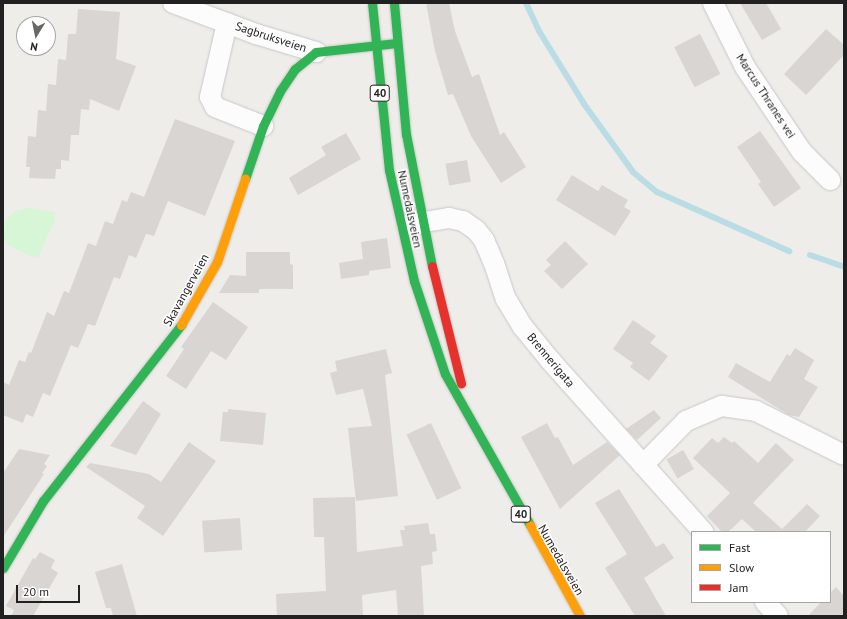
<!DOCTYPE html>
<style>
body{margin:0}
#map{position:relative;width:847px;height:619px;overflow:hidden;background:#efedea;font-family:"PT Sans",sans-serif}
div>[style]{position:absolute}
[style*='--x']{left:calc(var(--x)*1px);top:calc(var(--y)*1px);width:calc(var(--w)*1px);rotate:calc(var(--a)*1deg)}
.park>*{inset:0;background:#d6f6d6}
.stream>*{height:6px;margin:-3px;padding:0 3px;transform-origin:3px;border-radius:3px;background:#badde5}
.building>*{inset:0;background:#d8d5d2;transform-origin:0 0}
.roads{filter:drop-shadow(0 0 1px #c8c7c6) drop-shadow(0 0 1px #c8c7c6)}
.street>*{height:20px;margin:-10px;padding:0 10px;transform-origin:10px;border-radius:10px;background:#fdfcfc}
.fast>*{height:9px;margin:-4.5px;padding:0 4.5px;transform-origin:4.5px;border-radius:4.5px;background:#30b455}
.slow>*{height:9px;margin:-4.5px;padding:0 4.5px;transform-origin:4.5px;border-radius:4.5px;background:#ff9f0a}
.jam>*{height:9px;margin:-4.5px;padding:0 4.5px;transform-origin:4.5px;border-radius:4.5px;background:#e5322d}
span{translate:-50% -50%;white-space:nowrap;text-align:center;line-height:1.15;-webkit-text-stroke:3px #fff;paint-order:stroke}
.shield-label span{padding:1px 3px;background:#fff;border:1px solid;border-radius:3px;-webkit-text-stroke-width:0}
.shield-label{font-size:11px;color:#212121;font-weight:700}
.street-label{font-size:12px;color:#212121}
.frame{position:absolute;inset:0;border:4px solid #212121;pointer-events:none}
.legend{position:absolute;left:691px;top:531px;width:140px;height:72px;box-sizing:border-box;background:#fff;border:1px solid #a6a6a6;margin:0;padding:5px 7px;list-style:none;font-size:12px;color:#212121}
.legend li{display:flex;align-items:center;gap:8px;height:20px}
.legend b{width:20px;border:1px solid #a6a6a6}
.north{position:absolute;left:16px;top:16px;width:40px;height:40px;box-sizing:border-box;background:#fff;border:1px solid #a6a6a6;border-radius:50%;rotate:190deg;font-size:11px;font-weight:700;line-height:16px;text-align:center;color:#212121}
.north::after{content:'';display:block;margin:auto;width:14px;height:18px;background:#696867;clip-path:polygon(50% 0,100% 100%,50% 72%,0 100%)}
.scale{position:absolute;left:16px;top:585px;width:64px;height:18px;box-sizing:border-box;border:2px solid #212121;border-top:0;padding-left:5px;font-size:12px;line-height:14px;white-space:nowrap;color:#212121;-webkit-text-stroke:3px #fff;paint-order:stroke}
</style>
<div id="map">
<div class="park">
<i style="clip-path:polygon(28px 208px,55px 212px,55px 220px,38px 257px,30px 256px,8px 245px,3px 238px,5px 221px,15px 211px)"></i>
</div>
<div class="stream">
<i style="--x:526;--y:3;--w:31;--a:65"></i>
<i style="--x:539;--y:31;--w:86;--a:58.3"></i>
<i style="--x:584;--y:104;--w:84;--a:54.2"></i>
<i style="--x:633;--y:172;--w:31;--a:40"></i>
<i style="--x:657;--y:192;--w:145;--a:24.1"></i>
<i style="--x:810;--y:255;--w:36;--a:19"></i>
</div>
<div class="building">
<i style="clip-path:polygon(426px 3px,449px 3px,455px 31px,472px 77px,479px 74px,500px 135px,504px 132px,526px 167px,501px 183px,471px 136px,453px 94px,448px 95px,435px 51px)"></i>
<i style="clip-path:polygon(740px 3px,766px 3px,781px 29px,762px 40px)"></i>
<i style="clip-path:polygon(78px 9px,120px 12px,116px 59px,136px 66px,119px 111px,90px 99px,89px 110px,81px 109px,79px 135px,71px 135px,69px 161px,61px 160px,61px 169px,56px 169px,55px 179px,29px 178px,30px 167px,26px 167px,28px 136px,36px 137px,38px 110px,46px 111px,48px 84px,56px 85px,58px 59px,66px 60px,68px 34px,76px 34px)"></i>
<i style="clip-path:polygon(826px 29px,844px 45px,844px 55px,806px 95px,784px 74px)"></i>
<i style="left:700px;top:34px;width:45px;height:29px;rotate:63deg"></i>
<i style="clip-path:polygon(175px 119px,235px 141px,205px 216px,168px 201px,154px 236px,146px 234px,136px 258px,129px 255px,120px 279px,114px 277px,95px 326px,88px 324px,78px 348px,71px 345px,50px 396px,43px 393px,33px 417px,26px 414px,23px 423px,3px 415px,3px 382px,9px 385px,19px 360px,25px 362px,29px 352px,31px 353px,47px 312px,54px 316px,64px 291px,69px 293px,88px 243px,96px 246px,105px 221px,113px 224px,122px 200px,127px 202px,131px 192px,144px 197px)"></i>
<i style="clip-path:polygon(760px 131px,801px 188px,774px 207px,758px 184px,761px 182px,737px 147px)"></i>
<i style="clip-path:polygon(346px 133px,361px 159px,298px 195px,289px 178px,326px 155px,321px 147px)"></i>
<i style="left:467px;top:160px;width:22px;height:22px;rotate:80deg"></i>
<i style="clip-path:polygon(572px 175px,598px 191px,602px 185px,628px 200px,624px 207px,631px 211px,615px 236px,556px 200px)"></i>
<i style="clip-path:polygon(387px 238px,391px 268px,369px 271px,369px 275px,341px 279px,339px 263px,363px 259px,361px 242px)"></i>
<i style="clip-path:polygon(565px 241px,588px 264px,562px 289px,544px 271px,551px 265px,546px 260px)"></i>
<i style="clip-path:polygon(246px 252px,290px 252px,290px 264px,293px 265px,293px 289px,259px 289px,259px 293px,219px 293px,230px 275px,246px 276px)"></i>
<i style="clip-path:polygon(213px 302px,248px 327px,226px 360px,211px 351px,186px 389px,166px 376px,184px 349px,181px 347px)"></i>
<i style="clip-path:polygon(633px 320px,656px 336px,650px 343px,668px 356px,649px 381px,630px 367px,633px 363px,613px 349px)"></i>
<i style="clip-path:polygon(795px 348px,814px 360px,804px 379px,818px 387px,799px 417px,789px 415px,728px 377px,736px 363px,770px 382px,787px 354px,790px 356px)"></i>
<i style="clip-path:polygon(386px 349px,392px 373px,385px 375px,398px 496px,356px 501px,348px 428px,372px 426px,363px 389px,336px 395px,330px 373px,337px 371px,335px 361px)"></i>
<i style="clip-path:polygon(143px 401px,161px 414px,136px 455px,110px 446px)"></i>
<i style="clip-path:polygon(228px 409px,266px 413px,263px 445px,220px 441px,223px 412px,228px 412px)"></i>
<i style="clip-path:polygon(654px 410px,661px 418px,637px 440px,626px 429px)"></i>
<i style="left:431px;top:423px;width:72px;height:27px;rotate:65deg"></i>
<i style="clip-path:polygon(547px 423px,555px 438px,558px 437px,573px 465px,607px 442px,620px 455px,560px 509px,521px 437px)"></i>
<i style="clip-path:polygon(724px 437px,732px 443px,734px 441px,758px 463px,776px 443px,794px 460px,753px 503px,782px 529px,807px 504px,820px 516px,805px 532px,756px 532px,742px 519px,728px 532px,722px 532px,707px 516px,730px 493px,693px 458px,712px 438px,718px 443px)"></i>
<i style="clip-path:polygon(189px 442px,216px 461px,163px 536px,137px 518px,145px 506px,86px 467px,90px 463px,149px 474px,161px 482px)"></i>
<i style="clip-path:polygon(19px 449px,50px 455px,44px 464px,47px 466px,42px 473px,44px 474px,3px 537px,3px 473px)"></i>
<i style="left:683px;top:450px;width:22px;height:19px;rotate:60deg"></i>
<i style="clip-path:polygon(619px 489px,656px 547px,664px 543px,674px 558px,644px 578px,666px 616px,635px 616px,605px 568px,627px 554px,595px 503px)"></i>
<i style="clip-path:polygon(355px 497px,357px 552px,403px 546px,400px 530px,405px 530px,404px 526px,428px 523px,430px 534px,435px 534px,437px 551px,432px 552px,433px 564px,421px 566px,424px 616px,398px 616px,396px 590px,362px 595px,363px 616px,277px 616px,276px 594px,326px 591px,324px 537px,314px 537px,313px 498px)"></i>
<i style="left:240px;top:518px;width:32px;height:38px;rotate:86deg"></i>
<i style="clip-path:polygon(40px 552px,55px 560px,51px 568px,58px 573px,33px 616px,11px 616px,14px 610px,6px 606px,33px 558px,35px 559px)"></i>
<i style="clip-path:polygon(122px 564px,137px 616px,113px 616px,111px 608px,106px 608px,95px 572px)"></i>
<i style="clip-path:polygon(836px 587px,844px 596px,844px 616px,808px 616px,821px 602px,830px 602px,830px 593px)"></i>
</div>
<div class="roads">
<div class="street">
<i style="--x:173;--y:3;--w:89;--a:20.5"></i>
<i style="--x:256;--y:34;--w:63;--a:16.7"></i>
<i style="--x:713;--y:3;--w:72;--a:63.4"></i>
<i style="--x:745;--y:67;--w:102;--a:56.2"></i>
<i style="--x:802;--y:152;--w:40;--a:45"></i>
<i style="--x:227;--y:23;--w:76;--a:102.9"></i>
<i style="--x:210;--y:97;--w:11;--a:63"></i>
<i style="--x:215;--y:107;--w:52;--a:21.6"></i>
<i style="--x:407;--y:225;--w:43;--a:-9.5"></i>
<i style="--x:449;--y:218;--w:14;--a:12"></i>
<i style="--x:463;--y:221;--w:16;--a:35"></i>
<i style="--x:476;--y:230;--w:13;--a:51"></i>
<i style="--x:484;--y:240;--w:25;--a:67"></i>
<i style="--x:494;--y:263;--w:38;--a:72"></i>
<i style="--x:506;--y:299;--w:33;--a:59"></i>
<i style="--x:523;--y:327;--w:41;--a:50.9"></i>
<i style="--x:549;--y:359;--w:232;--a:48.3"></i>
<i style="--x:643;--y:465;--w:62;--a:-45.7"></i>
<i style="--x:686;--y:421;--w:39;--a:-23"></i>
<i style="--x:722;--y:406;--w:34;--a:8"></i>
<i style="--x:756;--y:411;--w:98;--a:26.6"></i>
<i style="--x:765;--y:602;--w:19;--a:47"></i>
</div>
<div class="fast">
<i style="--x:372;--y:3;--w:168;--a:84.2"></i>
<i style="--x:389;--y:170;--w:114;--a:77.3"></i>
<i style="--x:414;--y:281;--w:98;--a:71.6"></i>
<i style="--x:445;--y:374;--w:173;--a:60.6"></i>
<i style="--x:394;--y:3;--w:132;--a:84.8"></i>
<i style="--x:406;--y:134;--w:135;--a:78.9"></i>
<i style="--x:245;--y:179;--w:56;--a:-71.2"></i>
<i style="--x:263;--y:126;--w:39;--a:-64"></i>
<i style="--x:280;--y:91;--w:27;--a:-56"></i>
<i style="--x:295;--y:69;--w:27;--a:-39"></i>
<i style="--x:316;--y:52;--w:81;--a:-6.4"></i>
<i style="--x:3;--y:568;--w:78;--a:-59.2"></i>
<i style="--x:43;--y:501;--w:224;--a:-51.9"></i>
</div>
<div class="slow">
<i style="--x:181;--y:325;--w:73;--a:-60.3"></i>
<i style="--x:217;--y:262;--w:88;--a:-71.4"></i>
<i style="--x:530;--y:525;--w:104;--a:61.2"></i>
</div>
<div class="jam">
<i style="--x:432;--y:266;--w:121;--a:76.1"></i>
</div>
</div>
<div class="shield-label">
<span style="left:380px;top:93px">40</span>
<span style="left:521px;top:514px">40</span>
</div>
<div class="street-label">
<span style="left:271px;top:37px;rotate:18deg">Sagbruksveien</span>
<span style="left:766px;top:96px;rotate:57deg">Marcus Thranes vei</span>
<span style="left:410px;top:209px;rotate:78deg">Numedalsveien</span>
<span style="left:186px;top:290px;rotate:-61deg">Skavangerveien</span>
<span style="left:551px;top:360px;rotate:50deg">Brennerigata</span>
<span style="left:561px;top:560px;rotate:60deg">Numedalsveien</span>
</div>
<div class="frame"></div>
<ul class="legend">
<li><b style="height:5px;background:#30b455"></b>Fast</li>
<li><b style="height:5px;background:#ff9f0a"></b>Slow</li>
<li><b style="height:5px;background:#e5322d"></b>Jam</li>
</ul>
<div class="north">N</div>
<div class="scale">20 m</div>
</div>
